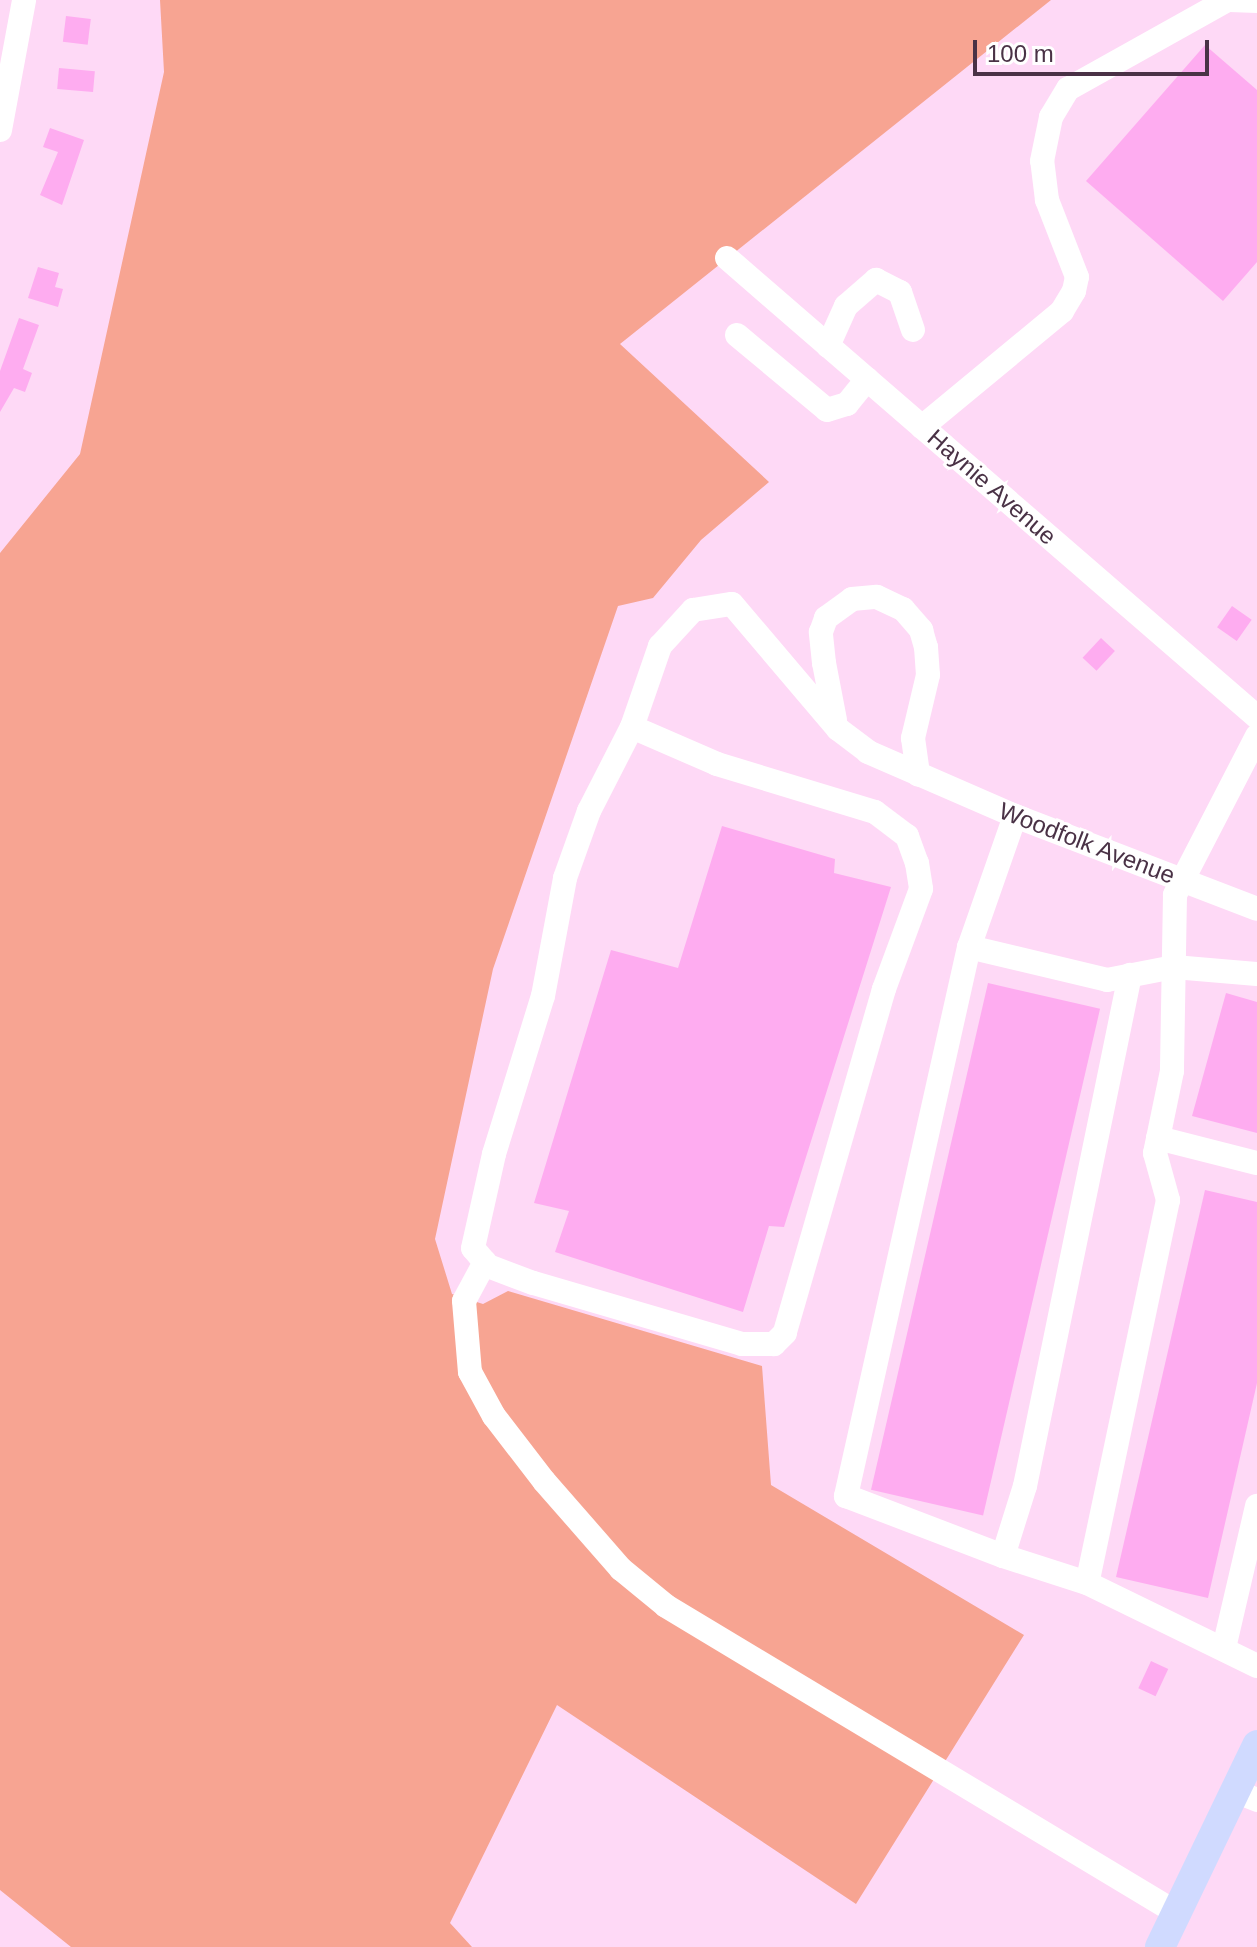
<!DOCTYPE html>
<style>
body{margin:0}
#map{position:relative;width:1257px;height:1947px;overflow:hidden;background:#fed9f6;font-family:Helvetica,sans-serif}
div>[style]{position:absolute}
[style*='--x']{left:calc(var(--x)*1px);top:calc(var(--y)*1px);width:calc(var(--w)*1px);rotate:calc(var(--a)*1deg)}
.green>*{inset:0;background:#f7a492}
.building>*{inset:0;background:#feacf0;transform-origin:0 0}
.minor>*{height:24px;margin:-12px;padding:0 12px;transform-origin:12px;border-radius:12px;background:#fff}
.major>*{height:30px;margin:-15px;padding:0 15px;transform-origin:15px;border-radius:15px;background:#d0daff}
span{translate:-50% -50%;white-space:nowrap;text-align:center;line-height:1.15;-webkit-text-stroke:6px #fff;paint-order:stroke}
.street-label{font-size:24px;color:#4a3246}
.scale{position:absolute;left:973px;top:40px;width:236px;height:36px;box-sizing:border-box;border:4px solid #4a3246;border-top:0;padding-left:10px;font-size:24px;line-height:28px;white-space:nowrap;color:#4a3246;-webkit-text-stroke:6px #fff;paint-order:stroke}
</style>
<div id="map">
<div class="green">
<i style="clip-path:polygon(160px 0,1051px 0,620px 344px,769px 482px,701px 540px,653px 598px,618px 606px,493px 969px,435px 1239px,452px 1294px,483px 1304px,508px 1291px,762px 1366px,771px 1485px,1024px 1635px,856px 1904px,557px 1705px,450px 1923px,472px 1947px,71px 1947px,0 1890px,0 553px,80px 454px,164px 72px)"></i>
</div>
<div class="building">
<i style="left:66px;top:16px;width:25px;height:26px;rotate:7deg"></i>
<i style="clip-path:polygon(1205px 45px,1257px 90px,1257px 262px,1223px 301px,1086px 181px)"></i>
<i style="left:59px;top:68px;width:36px;height:21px;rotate:5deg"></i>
<i style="clip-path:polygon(50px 128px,84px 140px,62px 205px,40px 195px,58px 152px,43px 147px)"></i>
<i style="clip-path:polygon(38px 267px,59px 273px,55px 287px,63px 289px,58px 307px,28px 298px)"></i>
<i style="clip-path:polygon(19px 318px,39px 325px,23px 369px,32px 373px,25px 392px,14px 388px,0 412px,0 371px)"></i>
<i style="left:1232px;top:606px;width:24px;height:26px;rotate:35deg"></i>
<i style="left:1101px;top:638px;width:19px;height:27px;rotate:43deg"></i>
<i style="clip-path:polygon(722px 826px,835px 859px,834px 873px,891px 887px,784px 1227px,769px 1226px,743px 1312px,555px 1252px,569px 1211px,534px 1203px,611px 950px,678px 968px)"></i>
<i style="left:988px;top:983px;width:115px;height:520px;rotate:13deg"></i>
<i style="clip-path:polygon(1226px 993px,1257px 1002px,1257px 1133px,1192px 1116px)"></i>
<i style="clip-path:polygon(1205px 1190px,1257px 1202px,1257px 1383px,1208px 1598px,1116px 1577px)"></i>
<i style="left:1151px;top:1661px;width:19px;height:30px;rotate:25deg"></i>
</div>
<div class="minor">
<i style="--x:1230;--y:0;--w:27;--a:2"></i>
<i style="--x:0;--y:130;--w:132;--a:-79.5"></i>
<i style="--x:727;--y:258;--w:701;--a:40.89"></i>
<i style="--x:737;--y:335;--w:117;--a:39.8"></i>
<i style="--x:827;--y:410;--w:21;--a:-17"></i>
<i style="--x:847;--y:404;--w:32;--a:-51"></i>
<i style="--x:828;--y:346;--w:44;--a:-65.8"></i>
<i style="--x:846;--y:306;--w:40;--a:-41"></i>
<i style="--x:876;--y:280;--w:27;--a:27"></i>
<i style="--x:900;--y:292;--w:40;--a:71.1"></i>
<i style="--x:922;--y:427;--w:182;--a:-39.6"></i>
<i style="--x:1062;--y:311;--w:23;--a:-59"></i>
<i style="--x:1074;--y:291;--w:14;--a:-78"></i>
<i style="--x:1077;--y:277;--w:83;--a:-111.3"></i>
<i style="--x:1047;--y:200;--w:39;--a:-97"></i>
<i style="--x:1042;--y:161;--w:45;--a:-78.4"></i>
<i style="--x:1051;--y:117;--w:33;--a:-59"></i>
<i style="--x:1068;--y:89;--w:182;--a:-29.2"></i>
<i style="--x:835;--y:720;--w:58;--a:-100.9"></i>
<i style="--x:824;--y:663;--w:31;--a:-96"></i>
<i style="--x:821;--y:632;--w:15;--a:-70"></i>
<i style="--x:826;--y:618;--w:32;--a:-36"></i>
<i style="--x:852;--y:599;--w:25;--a:-5"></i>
<i style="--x:877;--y:597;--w:29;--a:25"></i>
<i style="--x:903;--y:609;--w:28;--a:49"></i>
<i style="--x:921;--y:630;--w:18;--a:74"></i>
<i style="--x:926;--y:647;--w:28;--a:86"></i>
<i style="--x:928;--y:675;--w:65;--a:103.4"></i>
<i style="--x:913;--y:738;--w:37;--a:82"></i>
<i style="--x:632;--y:727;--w:93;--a:23.5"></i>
<i style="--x:717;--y:764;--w:165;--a:16.9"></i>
<i style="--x:875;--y:812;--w:40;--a:37"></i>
<i style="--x:907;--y:836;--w:29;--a:70"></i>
<i style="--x:917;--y:863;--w:26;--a:81"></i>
<i style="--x:921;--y:889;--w:107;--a:110.3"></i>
<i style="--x:884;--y:989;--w:358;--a:106.1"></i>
<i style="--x:785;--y:1333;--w:16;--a:135"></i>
<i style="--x:774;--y:1344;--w:32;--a:180"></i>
<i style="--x:742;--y:1344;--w:218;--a:-163.7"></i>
<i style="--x:533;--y:1283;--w:48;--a:-159.3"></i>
<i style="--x:488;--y:1266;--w:23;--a:-130"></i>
<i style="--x:473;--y:1248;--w:96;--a:-77.4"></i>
<i style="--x:494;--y:1154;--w:165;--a:-72.8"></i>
<i style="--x:543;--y:996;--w:120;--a:-79.4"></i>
<i style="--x:565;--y:878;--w:71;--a:-70.3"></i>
<i style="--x:589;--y:811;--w:94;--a:-62.9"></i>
<i style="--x:632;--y:727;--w:86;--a:-70.9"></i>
<i style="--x:660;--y:646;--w:49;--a:-47.5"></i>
<i style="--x:693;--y:610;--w:39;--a:-9"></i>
<i style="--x:732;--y:604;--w:164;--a:49.7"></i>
<i style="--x:838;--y:729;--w:38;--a:37"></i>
<i style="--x:868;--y:752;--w:160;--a:23.5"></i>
<i style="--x:1015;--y:816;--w:259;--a:21"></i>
<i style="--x:1257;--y:736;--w:179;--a:117.3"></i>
<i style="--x:1175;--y:895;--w:176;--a:91"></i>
<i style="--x:1172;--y:1071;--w:84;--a:101.7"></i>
<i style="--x:1155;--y:1153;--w:49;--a:74.5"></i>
<i style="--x:1168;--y:1200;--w:391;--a:101.9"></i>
<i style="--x:1087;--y:1583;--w:189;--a:26"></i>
<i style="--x:1015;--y:816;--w:139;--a:109.3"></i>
<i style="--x:969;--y:947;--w:142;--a:13.4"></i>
<i style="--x:1107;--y:980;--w:68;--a:-11"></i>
<i style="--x:1174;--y:967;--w:83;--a:4.8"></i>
<i style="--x:969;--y:947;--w:563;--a:102.63"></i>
<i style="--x:846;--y:1496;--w:168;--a:20.9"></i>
<i style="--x:1158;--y:1138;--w:102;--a:14.2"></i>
<i style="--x:485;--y:1262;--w:44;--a:118.3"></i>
<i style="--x:464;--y:1301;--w:71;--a:85.2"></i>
<i style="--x:470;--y:1372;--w:50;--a:61.4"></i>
<i style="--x:494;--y:1416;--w:82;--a:52.4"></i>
<i style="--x:544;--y:1481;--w:117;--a:48.8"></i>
<i style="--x:621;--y:1569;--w:58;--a:39.4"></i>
<i style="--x:666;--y:1606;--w:596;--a:31"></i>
<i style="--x:1087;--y:1583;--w:88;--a:-162.2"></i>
<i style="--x:1003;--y:1556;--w:73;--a:-72.6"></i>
<i style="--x:1025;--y:1486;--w:522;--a:-78.39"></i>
<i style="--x:1224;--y:1648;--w:146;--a:-76.9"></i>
<i style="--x:1235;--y:1791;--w:24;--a:22"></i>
</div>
<div class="major">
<i style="--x:1160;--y:1947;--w:224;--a:-64.3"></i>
</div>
<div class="street-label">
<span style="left:992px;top:487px;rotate:41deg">Haynie Avenue</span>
<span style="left:1087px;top:843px;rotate:21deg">Woodfolk Avenue</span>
</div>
<div class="scale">100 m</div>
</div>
